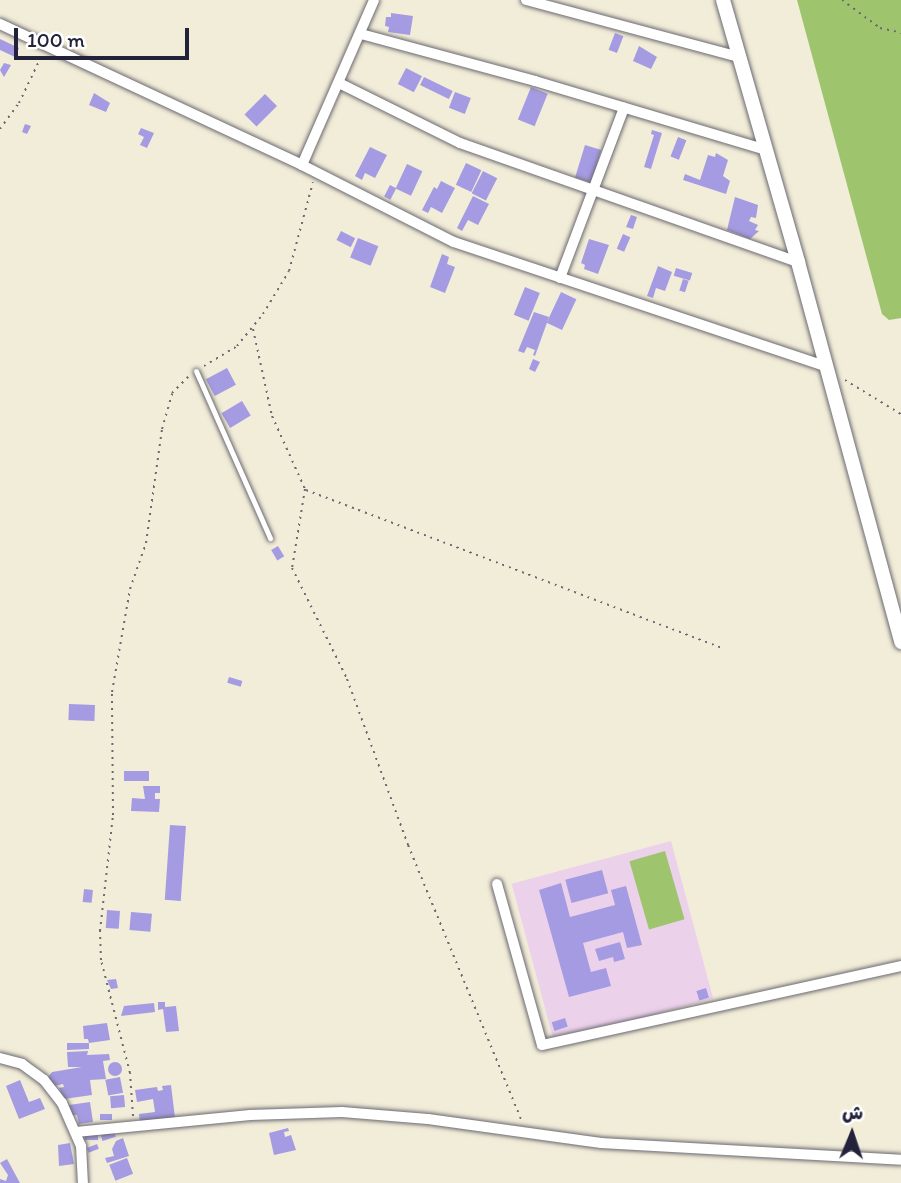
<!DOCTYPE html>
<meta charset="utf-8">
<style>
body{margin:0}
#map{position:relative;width:901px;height:1183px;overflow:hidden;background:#f2edd8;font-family:Itim,"Playpen Sans Arabic",sans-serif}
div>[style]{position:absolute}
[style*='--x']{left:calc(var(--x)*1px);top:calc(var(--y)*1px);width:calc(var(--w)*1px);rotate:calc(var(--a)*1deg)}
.built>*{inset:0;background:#ecd1ea;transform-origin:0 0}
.green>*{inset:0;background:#9ec46e;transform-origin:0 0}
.building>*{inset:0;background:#a59be2;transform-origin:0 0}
.round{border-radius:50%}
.path>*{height:2px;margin-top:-1px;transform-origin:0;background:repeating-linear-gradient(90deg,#6b6972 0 2px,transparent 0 7px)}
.roads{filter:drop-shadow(0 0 2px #6b6972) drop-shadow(0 0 2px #6b6972)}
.service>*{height:5px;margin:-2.5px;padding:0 2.5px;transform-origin:2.5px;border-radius:2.5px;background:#fff}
.minor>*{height:10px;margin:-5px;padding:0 5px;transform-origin:5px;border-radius:5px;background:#fff}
.tertiary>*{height:14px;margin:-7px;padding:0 7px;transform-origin:7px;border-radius:7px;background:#fff}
span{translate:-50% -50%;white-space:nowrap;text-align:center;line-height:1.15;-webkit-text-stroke:6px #fff;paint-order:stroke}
.north{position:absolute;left:817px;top:1099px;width:70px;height:70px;-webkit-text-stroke:5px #fff;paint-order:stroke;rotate:2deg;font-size:19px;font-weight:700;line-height:28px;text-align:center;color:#22223b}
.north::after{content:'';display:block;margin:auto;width:24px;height:32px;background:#22223b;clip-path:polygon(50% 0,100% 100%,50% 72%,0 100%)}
.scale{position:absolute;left:14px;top:28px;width:175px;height:32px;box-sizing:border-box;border:4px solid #22223b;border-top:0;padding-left:9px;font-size:21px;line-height:24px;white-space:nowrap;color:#22223b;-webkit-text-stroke:5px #fff;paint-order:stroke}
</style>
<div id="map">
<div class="built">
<i style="left:671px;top:841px;width:163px;height:165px;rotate:75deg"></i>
</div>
<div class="green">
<i style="clip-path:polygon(797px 0,901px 0,901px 318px,889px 320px,882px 314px)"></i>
<i style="left:665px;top:851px;width:71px;height:37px;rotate:74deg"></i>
</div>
<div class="building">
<i style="clip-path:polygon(391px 13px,413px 16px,410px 35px,388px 32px,389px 27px,385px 26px,386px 17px,391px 17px)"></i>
<i style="left:615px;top:33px;width:9px;height:18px;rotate:21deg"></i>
<i style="clip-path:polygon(0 39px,19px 48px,15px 57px,0 50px)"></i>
<i style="clip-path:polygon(639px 46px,657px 57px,651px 69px,633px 61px)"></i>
<i style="clip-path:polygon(4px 63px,11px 65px,4px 77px,0 70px)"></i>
<i style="left:406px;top:68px;width:18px;height:18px;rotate:27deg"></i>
<i style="left:424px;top:77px;width:32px;height:9px;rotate:26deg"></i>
<i style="left:531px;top:87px;width:18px;height:35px;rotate:22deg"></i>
<i style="left:455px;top:92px;width:17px;height:17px;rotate:21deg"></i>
<i style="clip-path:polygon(94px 93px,110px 103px,106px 112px,89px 105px)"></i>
<i style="left:265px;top:94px;width:17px;height:29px;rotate:45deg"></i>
<i style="clip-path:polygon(25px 124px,31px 126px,27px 134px,22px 132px)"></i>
<i style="clip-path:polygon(141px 128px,154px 133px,147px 148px,140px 145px,144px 137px,138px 134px)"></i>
<i style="clip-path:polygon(652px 130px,662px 133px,651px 169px,644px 167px,654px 135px,651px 134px)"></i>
<i style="left:678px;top:137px;width:9px;height:21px;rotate:21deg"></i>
<i style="left:585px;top:145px;width:17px;height:34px;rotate:17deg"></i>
<i style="clip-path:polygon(370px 147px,387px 155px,375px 178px,365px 173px,362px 180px,355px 176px)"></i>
<i style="clip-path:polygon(716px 153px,728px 160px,723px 176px,730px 181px,726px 194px,683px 180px,685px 174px,700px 180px,708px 155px,715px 157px)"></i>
<i style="left:466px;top:163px;width:17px;height:24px;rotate:25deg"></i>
<i style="left:407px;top:164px;width:17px;height:27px;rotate:25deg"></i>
<i style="left:483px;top:171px;width:16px;height:25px;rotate:27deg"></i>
<i style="clip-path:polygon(441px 181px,455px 188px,442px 213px,431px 207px,428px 213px,422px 210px,434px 187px,437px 189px)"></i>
<i style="left:390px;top:185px;width:7px;height:13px;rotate:27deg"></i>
<i style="clip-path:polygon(473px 196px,489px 204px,478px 225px,468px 220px,462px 231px,457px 228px)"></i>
<i style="clip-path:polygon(735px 197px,758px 205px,756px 218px,751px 217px,749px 221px,758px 225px,755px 230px,759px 231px,750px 239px,727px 230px)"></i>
<i style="clip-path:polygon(631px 215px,637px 217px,633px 229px,626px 227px)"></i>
<i style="left:341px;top:231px;width:16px;height:10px;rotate:27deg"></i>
<i style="left:623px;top:234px;width:8px;height:16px;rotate:23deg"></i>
<i style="left:358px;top:238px;width:22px;height:21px;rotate:22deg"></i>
<i style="clip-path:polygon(589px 239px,609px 245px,598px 274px,584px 269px,585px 265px,581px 263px)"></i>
<i style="clip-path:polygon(442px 254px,449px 257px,447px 264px,455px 267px,445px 293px,430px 287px)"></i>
<i style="clip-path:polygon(658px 266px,672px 272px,665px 291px,656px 288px,653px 298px,647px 296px)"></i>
<i style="left:676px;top:268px;width:17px;height:8px;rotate:17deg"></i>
<i style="left:683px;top:279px;width:6px;height:12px;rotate:18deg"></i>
<i style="left:525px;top:287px;width:16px;height:30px;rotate:22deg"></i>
<i style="left:561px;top:292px;width:17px;height:34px;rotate:25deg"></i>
<i style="clip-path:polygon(534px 312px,549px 317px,535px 356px,533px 355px,535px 350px,527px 347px,524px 353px,518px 351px)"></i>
<i style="clip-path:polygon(533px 359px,540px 362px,535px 372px,529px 369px)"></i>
<i style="left:227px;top:368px;width:19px;height:24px;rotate:62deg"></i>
<i style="left:242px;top:401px;width:17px;height:24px;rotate:59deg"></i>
<i style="left:278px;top:546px;width:12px;height:8px;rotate:59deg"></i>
<i style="left:229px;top:677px;width:14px;height:6px;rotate:17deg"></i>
<i style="left:69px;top:704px;width:26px;height:16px;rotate:2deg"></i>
<i style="left:124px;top:771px;width:25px;height:10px"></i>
<i style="clip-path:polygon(143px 786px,160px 786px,160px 793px,155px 793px,155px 799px,160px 799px,159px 812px,131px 811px,132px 798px,145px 799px)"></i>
<i style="left:170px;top:825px;width:16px;height:75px;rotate:4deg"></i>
<i style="left:602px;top:870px;width:24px;height:38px;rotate:75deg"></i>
<i style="clip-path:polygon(561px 883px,570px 917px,615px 905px,611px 890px,626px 886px,642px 945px,627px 948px,623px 932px,583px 943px,591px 972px,606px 968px,611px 986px,569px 997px,539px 890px)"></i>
<i style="left:84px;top:889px;width:9px;height:13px;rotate:6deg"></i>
<i style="left:107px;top:910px;width:13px;height:18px;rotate:4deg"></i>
<i style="left:131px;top:912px;width:21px;height:18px;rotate:5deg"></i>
<i style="clip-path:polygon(620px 942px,625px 959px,614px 962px,613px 957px,599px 961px,595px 949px)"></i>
<i style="clip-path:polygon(116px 979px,118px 988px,111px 989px,107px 980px)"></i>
<i style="left:706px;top:988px;width:10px;height:10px;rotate:73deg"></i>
<i style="clip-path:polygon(158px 1002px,165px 1002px,165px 1007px,176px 1006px,179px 1031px,166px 1032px,163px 1009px,158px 1010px)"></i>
<i style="clip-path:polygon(154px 1003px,155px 1012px,121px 1016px,124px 1006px)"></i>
<i style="left:565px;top:1018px;width:9px;height:14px;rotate:72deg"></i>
<i style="clip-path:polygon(107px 1023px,110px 1040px,89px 1043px,88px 1039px,84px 1039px,83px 1026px)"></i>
<i style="clip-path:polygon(67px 1043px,89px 1043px,89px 1049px,67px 1050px)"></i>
<i style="clip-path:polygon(88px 1051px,87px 1055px,109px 1054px,110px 1060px,103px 1061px,106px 1079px,90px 1080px,92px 1095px,64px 1099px,59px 1088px,64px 1087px,63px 1084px,54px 1086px,48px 1077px,52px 1072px,82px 1067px,68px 1067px,67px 1052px)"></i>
<i class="round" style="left:108px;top:1062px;width:14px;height:14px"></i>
<i style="left:120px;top:1077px;width:16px;height:15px;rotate:79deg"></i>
<i style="clip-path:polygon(20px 1080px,29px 1102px,40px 1098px,45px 1109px,19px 1119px,6px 1086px)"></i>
<i style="clip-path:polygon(171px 1085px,175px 1118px,140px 1123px,139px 1114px,155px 1112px,153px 1099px,137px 1102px,135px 1090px,157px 1087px,158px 1091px,163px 1090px,162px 1086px)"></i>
<i style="left:124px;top:1095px;width:12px;height:14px;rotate:85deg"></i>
<i style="clip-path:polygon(90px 1102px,93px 1122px,79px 1124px,77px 1115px,71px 1115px,69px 1105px)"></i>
<i style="left:112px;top:1114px;width:6px;height:12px;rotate:90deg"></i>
<i style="clip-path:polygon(288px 1128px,289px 1131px,284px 1132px,285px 1137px,291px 1135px,296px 1150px,274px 1155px,269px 1133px)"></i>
<i style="left:114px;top:1131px;width:6px;height:14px;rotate:72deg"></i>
<i style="left:98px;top:1134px;width:6px;height:13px;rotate:90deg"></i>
<i style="clip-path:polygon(123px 1138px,129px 1156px,107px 1163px,105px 1158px,114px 1156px,112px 1149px,116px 1141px)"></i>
<i style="clip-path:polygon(70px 1143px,74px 1164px,59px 1166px,58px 1145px)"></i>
<i style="left:97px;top:1144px;width:5px;height:11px;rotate:68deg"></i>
<i style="left:127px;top:1158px;width:17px;height:19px;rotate:69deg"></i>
<i style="clip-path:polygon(7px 1159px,20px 1183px,0 1183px,0 1179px,6px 1181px,8px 1175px,0 1163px)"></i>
</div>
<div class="path">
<i style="--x:842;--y:0;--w:47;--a:36.4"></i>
<i style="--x:880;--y:28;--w:22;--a:13"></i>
<i style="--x:0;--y:129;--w:32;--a:-54"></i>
<i style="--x:19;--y:103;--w:51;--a:-64.4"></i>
<i style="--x:253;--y:329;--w:89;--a:77.7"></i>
<i style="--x:272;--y:416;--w:80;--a:65.7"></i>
<i style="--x:305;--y:489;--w:80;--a:99.3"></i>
<i style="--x:292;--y:568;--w:124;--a:63.6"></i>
<i style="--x:347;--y:679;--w:177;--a:69.8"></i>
<i style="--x:408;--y:845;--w:299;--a:67.6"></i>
<i style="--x:204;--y:366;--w:39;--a:-31"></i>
<i style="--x:237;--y:346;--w:41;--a:-50.9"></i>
<i style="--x:263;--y:314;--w:50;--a:-58.8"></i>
<i style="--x:289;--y:271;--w:92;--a:-74.9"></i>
<i style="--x:845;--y:380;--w:66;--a:31.3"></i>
<i style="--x:306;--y:490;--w:444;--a:20.8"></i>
<i style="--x:133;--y:1116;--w:43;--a:-94"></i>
<i style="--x:130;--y:1073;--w:117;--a:-104.4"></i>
<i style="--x:101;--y:960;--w:29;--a:-92"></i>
<i style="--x:100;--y:931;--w:117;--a:-83.6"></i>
<i style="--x:113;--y:815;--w:123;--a:-90.5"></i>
<i style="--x:112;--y:692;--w:105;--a:-80.1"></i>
<i style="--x:130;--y:589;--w:49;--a:-70.8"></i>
<i style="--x:146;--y:543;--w:115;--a:-82"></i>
<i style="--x:162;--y:429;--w:37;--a:-74"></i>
<i style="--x:172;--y:393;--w:23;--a:-45"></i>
</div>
<div class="roads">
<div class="service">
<i style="--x:196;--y:371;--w:183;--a:66.1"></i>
</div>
<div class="minor">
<i style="--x:526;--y:0;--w:220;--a:15"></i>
<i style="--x:0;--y:24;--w:333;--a:25"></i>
<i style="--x:302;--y:165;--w:170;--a:26.9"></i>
<i style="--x:454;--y:242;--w:393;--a:18.5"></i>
<i style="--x:361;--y:34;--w:180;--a:15.1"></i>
<i style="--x:535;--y:81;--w:241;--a:16.6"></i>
<i style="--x:339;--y:83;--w:135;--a:26.4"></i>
<i style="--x:460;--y:143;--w:358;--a:19.4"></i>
<i style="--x:302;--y:165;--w:180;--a:-66.4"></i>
<i style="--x:560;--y:278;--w:182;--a:-69.4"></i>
<i style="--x:497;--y:884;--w:167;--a:74.4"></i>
<i style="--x:542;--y:1045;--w:368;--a:-12.4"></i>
<i style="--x:0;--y:1058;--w:23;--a:15"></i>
<i style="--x:22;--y:1064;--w:27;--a:36"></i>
<i style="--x:44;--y:1080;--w:29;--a:52"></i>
<i style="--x:62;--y:1103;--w:47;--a:66.2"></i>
<i style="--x:81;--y:1146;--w:37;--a:87"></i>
<i style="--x:76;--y:1132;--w:175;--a:-5.6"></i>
<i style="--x:250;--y:1115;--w:92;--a:-1.9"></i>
<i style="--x:342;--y:1112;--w:86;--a:4.7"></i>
<i style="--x:428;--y:1119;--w:175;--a:7.9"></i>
<i style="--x:601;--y:1143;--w:300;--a:3.2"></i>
</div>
<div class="tertiary">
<i style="--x:723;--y:0;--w:273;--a:74"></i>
<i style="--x:798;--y:262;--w:394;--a:74.8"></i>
</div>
</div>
<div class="north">ش</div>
<div class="scale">100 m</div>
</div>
